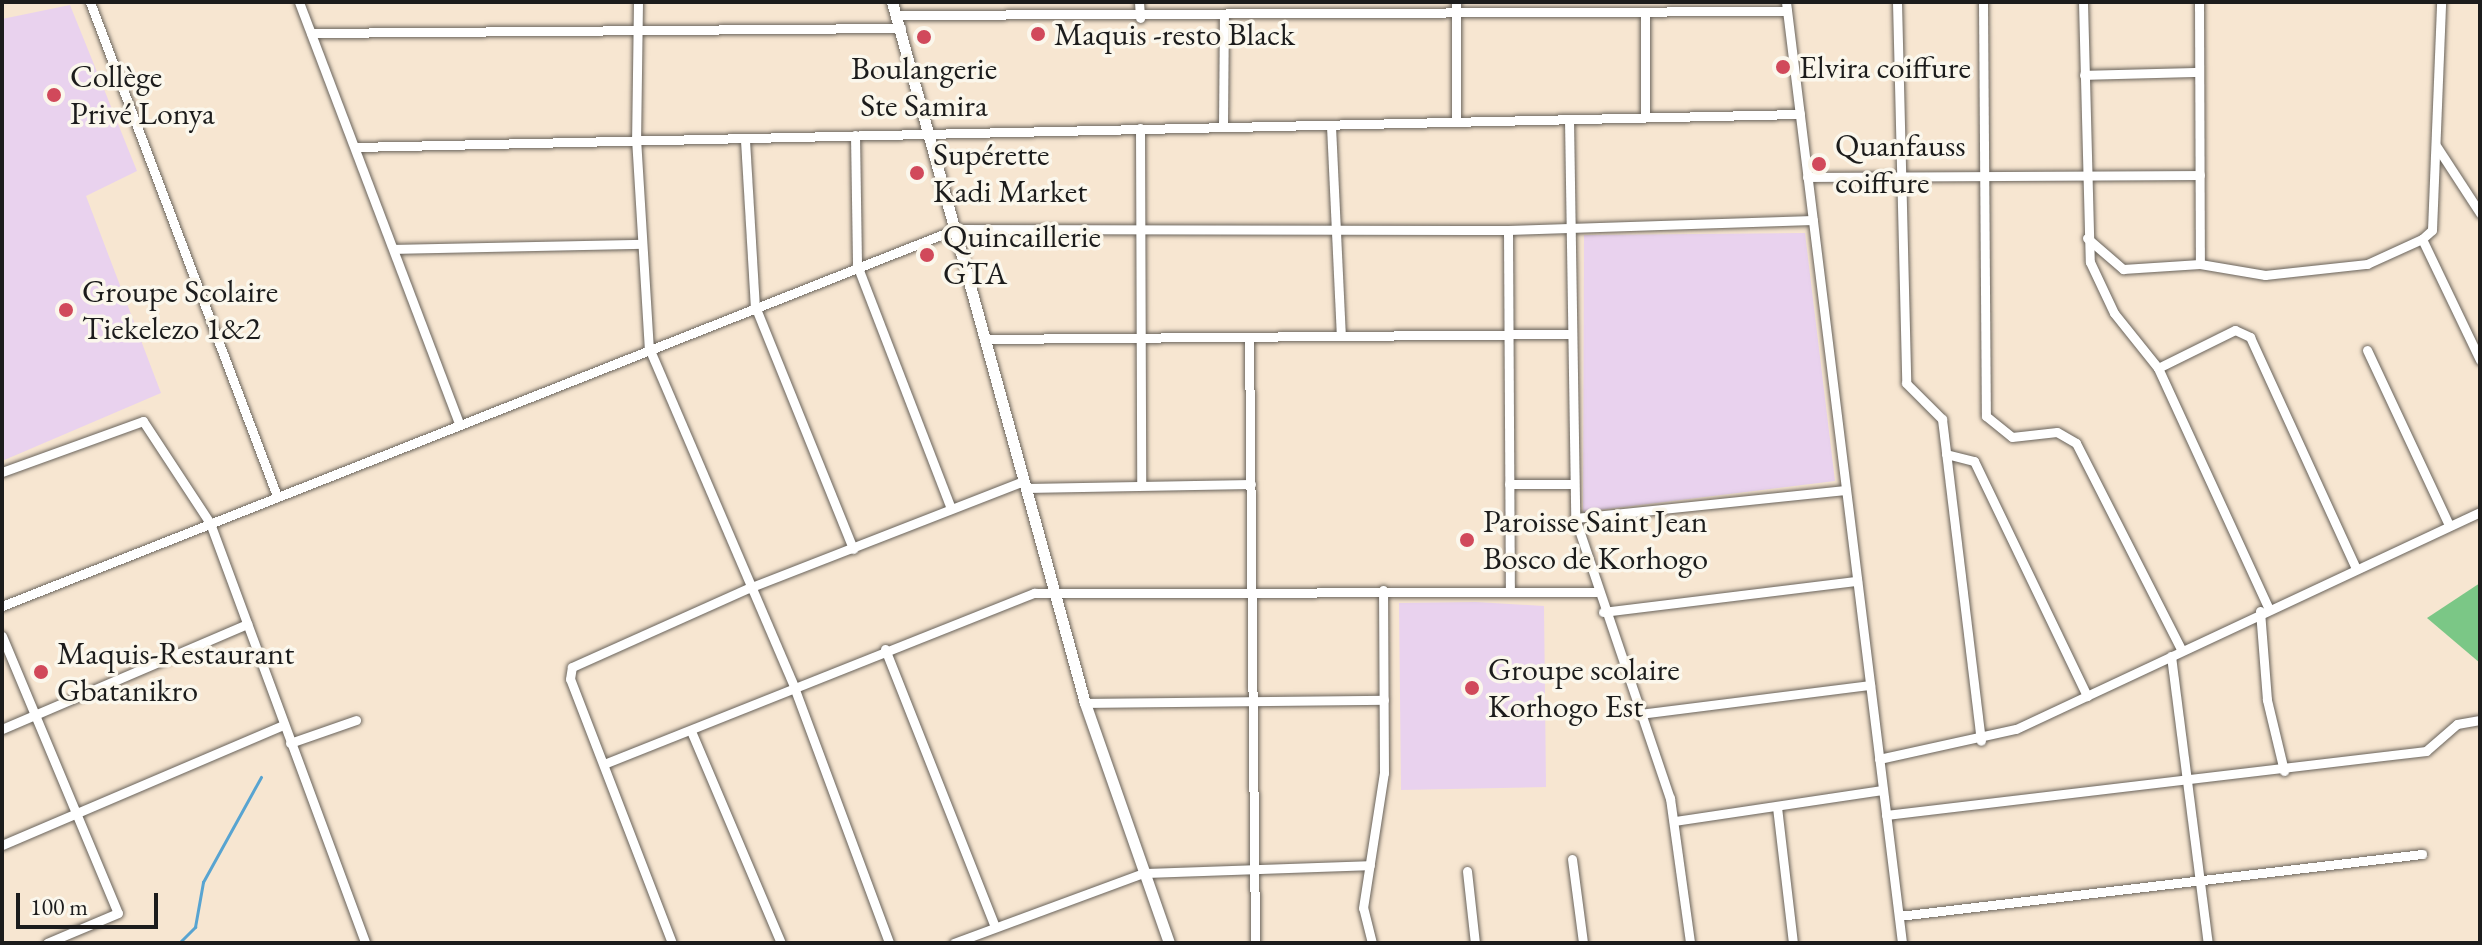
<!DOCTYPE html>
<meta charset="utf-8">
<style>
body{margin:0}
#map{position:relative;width:2482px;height:945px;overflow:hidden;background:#f7e6d1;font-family:"EB Garamond",serif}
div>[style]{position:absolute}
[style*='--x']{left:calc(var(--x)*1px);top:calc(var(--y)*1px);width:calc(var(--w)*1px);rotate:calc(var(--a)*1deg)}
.built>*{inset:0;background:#e9d2ee}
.green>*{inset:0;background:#7bc786}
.stream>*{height:3px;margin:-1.5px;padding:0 1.5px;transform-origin:1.5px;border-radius:1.5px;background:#58a4d1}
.roads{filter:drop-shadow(0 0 2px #69635b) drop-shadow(0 0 2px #69635b)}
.minor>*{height:9px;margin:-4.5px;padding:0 4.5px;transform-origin:4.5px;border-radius:4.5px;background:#fff}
.tertiary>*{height:11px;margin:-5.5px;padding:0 5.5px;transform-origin:5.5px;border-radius:5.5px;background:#fff}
.dots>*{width:22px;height:22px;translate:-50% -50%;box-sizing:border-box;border:4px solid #fbf7ec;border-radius:50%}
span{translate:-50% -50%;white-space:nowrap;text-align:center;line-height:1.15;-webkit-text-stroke:7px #fbf7ec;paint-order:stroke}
.poi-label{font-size:32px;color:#1c1c1c}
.left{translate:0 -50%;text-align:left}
.frame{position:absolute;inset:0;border:4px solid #1c1c1c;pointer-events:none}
.scale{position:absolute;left:16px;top:893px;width:142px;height:36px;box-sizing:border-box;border:4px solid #1c1c1c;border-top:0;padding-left:10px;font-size:24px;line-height:28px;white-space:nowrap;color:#1c1c1c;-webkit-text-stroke:6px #fbf7ec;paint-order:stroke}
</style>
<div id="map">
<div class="built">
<i style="clip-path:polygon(70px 5px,137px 171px,86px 196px,161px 393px,2px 461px,2px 19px)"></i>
<i style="clip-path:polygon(1805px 233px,1835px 481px,1583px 512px,1584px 235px)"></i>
<i style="clip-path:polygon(1476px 602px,1544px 606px,1546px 787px,1401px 790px,1399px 603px)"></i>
</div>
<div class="green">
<i style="clip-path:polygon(2480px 583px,2480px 663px,2427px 618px)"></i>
</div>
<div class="stream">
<i style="--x:179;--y:943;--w:23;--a:-45"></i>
<i style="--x:195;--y:927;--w:46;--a:-79.9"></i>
<i style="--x:203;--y:882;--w:120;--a:-61.1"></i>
</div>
<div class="roads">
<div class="minor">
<i style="--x:90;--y:2;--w:528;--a:69.27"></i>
<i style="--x:299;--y:2;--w:451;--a:69.2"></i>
<i style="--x:638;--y:2;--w:136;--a:90.8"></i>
<i style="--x:636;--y:138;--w:210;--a:86.5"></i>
<i style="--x:649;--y:348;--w:369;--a:66.8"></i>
<i style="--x:794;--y:687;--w:273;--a:69.6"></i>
<i style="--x:1139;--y:2;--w:16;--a:86"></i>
<i style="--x:1786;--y:2;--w:948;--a:82.97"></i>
<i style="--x:1897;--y:2;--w:381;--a:88.6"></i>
<i style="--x:1906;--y:383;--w:51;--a:45"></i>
<i style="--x:1942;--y:419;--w:324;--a:83.1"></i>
<i style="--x:1983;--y:2;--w:414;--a:89.6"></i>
<i style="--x:1986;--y:416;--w:33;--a:39"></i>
<i style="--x:2012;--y:437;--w:45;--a:-6.3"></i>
<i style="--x:2057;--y:432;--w:22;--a:30"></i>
<i style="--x:2076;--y:443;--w:233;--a:63"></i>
<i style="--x:2083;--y:2;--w:260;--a:88.5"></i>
<i style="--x:2090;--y:262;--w:56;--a:64.8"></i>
<i style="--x:2114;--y:313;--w:70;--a:51.3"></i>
<i style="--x:2158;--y:368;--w:263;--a:65.3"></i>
<i style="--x:2199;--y:2;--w:262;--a:89.8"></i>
<i style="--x:1645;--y:12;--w:104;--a:90"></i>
<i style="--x:897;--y:15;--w:890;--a:-0.26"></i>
<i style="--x:311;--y:33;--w:590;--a:-0.49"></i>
<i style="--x:2084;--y:75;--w:115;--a:-1.5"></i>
<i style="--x:1569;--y:119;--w:399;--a:89.1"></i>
<i style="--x:1575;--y:518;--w:296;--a:71.3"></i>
<i style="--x:1670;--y:798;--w:146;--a:82.1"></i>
<i style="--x:1456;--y:122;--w:120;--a:-90"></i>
<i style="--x:1223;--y:125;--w:107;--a:-89.5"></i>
<i style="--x:1331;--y:126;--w:210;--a:87.3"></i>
<i style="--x:1140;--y:128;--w:357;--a:89.8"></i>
<i style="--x:855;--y:135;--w:130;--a:89.1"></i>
<i style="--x:857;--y:265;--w:261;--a:68.9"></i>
<i style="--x:745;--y:140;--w:166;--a:86.6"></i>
<i style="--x:755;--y:306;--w:262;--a:68"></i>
<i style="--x:356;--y:147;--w:1444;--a:-1.31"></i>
<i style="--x:2437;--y:147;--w:79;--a:56.9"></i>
<i style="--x:1807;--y:177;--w:393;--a:-0.3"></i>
<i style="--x:1508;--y:230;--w:361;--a:89.7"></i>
<i style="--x:2087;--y:238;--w:48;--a:40.7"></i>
<i style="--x:2123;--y:269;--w:77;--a:-3.7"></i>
<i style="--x:2200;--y:264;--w:66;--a:9.6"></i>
<i style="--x:2265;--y:275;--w:103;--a:-6.2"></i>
<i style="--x:2367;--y:264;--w:60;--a:-24.4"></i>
<i style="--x:2422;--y:239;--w:13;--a:-42"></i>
<i style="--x:2432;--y:230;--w:228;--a:-87.7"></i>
<i style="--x:2422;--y:239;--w:134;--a:64.4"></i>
<i style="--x:394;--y:249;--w:246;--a:-1.2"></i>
<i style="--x:1249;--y:338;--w:605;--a:89.43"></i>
<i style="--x:986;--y:339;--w:585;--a:-0.49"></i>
<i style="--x:2367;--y:350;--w:193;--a:64.9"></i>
<i style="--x:2158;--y:368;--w:86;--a:-26.3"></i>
<i style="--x:2235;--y:330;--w:17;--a:25"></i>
<i style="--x:2250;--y:337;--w:254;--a:65.4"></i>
<i style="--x:1946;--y:454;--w:29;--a:14"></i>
<i style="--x:1974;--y:461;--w:261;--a:64.3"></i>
<i style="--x:2;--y:472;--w:150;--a:-19.9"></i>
<i style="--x:143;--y:421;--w:122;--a:56.7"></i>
<i style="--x:210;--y:523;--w:448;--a:69.7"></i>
<i style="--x:1509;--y:484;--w:63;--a:0"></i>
<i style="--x:1026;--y:488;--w:225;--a:-1"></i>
<i style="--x:1575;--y:518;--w:272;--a:-5.9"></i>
<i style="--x:2;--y:606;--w:1026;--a:-21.56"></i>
<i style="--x:956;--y:229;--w:552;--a:0.1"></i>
<i style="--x:1508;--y:230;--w:305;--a:-1.9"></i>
<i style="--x:2260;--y:611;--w:89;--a:85.5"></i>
<i style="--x:2267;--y:700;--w:73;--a:76.5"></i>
<i style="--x:1603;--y:612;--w:256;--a:-7"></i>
<i style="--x:2;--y:636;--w:300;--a:67.3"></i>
<i style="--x:118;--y:913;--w:77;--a:157.1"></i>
<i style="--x:885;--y:649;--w:299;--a:68.4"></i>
<i style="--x:2171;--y:656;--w:289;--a:82.7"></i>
<i style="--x:1085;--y:703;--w:299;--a:-0.6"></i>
<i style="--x:1640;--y:714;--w:232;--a:-7.2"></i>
<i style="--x:2;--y:729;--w:267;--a:-23.2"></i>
<i style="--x:691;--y:731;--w:230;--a:67"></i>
<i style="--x:290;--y:743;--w:70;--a:-19.2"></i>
<i style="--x:1879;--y:759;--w:140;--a:-12.4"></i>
<i style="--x:2016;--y:729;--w:512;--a:-25.06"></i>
<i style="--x:604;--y:764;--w:463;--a:-21.7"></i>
<i style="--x:1034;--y:593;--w:562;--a:-0.1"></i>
<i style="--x:1777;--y:807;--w:137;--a:83.3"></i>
<i style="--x:1886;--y:815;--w:544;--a:-6.76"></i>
<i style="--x:2426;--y:751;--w:41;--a:-41.1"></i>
<i style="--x:2457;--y:724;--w:23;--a:-10"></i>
<i style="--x:1675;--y:821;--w:210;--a:-8.5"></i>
<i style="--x:2;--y:845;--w:306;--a:-23.1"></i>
<i style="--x:1572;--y:859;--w:85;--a:82.5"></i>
<i style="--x:1467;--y:871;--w:72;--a:83.7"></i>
<i style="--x:1899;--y:916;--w:527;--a:-6.76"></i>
<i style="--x:672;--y:943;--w:283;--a:-111.1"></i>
<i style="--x:570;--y:679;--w:12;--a:-81"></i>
<i style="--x:572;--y:667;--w:194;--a:-24.1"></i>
<i style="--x:749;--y:588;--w:295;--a:-21.3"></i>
<i style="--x:954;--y:943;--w:202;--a:-20.3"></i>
<i style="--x:1143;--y:873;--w:227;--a:-2"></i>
<i style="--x:1372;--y:943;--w:36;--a:-104"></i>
<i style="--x:1363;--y:908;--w:137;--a:-81.2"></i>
<i style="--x:1384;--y:773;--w:183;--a:-90.3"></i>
</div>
<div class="tertiary">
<i style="--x:892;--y:2;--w:727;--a:74.61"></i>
<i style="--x:1085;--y:703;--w:254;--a:70.7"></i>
</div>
</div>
<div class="dots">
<i style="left:1038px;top:34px;background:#d1495b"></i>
<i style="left:924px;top:37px;background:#d1495b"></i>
<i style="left:1783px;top:67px;background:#d1495b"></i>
<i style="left:54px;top:95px;background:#d1495b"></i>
<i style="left:1819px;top:164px;background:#d1495b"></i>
<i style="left:917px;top:173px;background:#d1495b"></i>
<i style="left:927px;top:255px;background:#d1495b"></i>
<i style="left:66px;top:310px;background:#d1495b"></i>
<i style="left:1467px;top:540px;background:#d1495b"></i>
<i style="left:41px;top:672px;background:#d1495b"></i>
<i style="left:1472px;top:688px;background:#d1495b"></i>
</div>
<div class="poi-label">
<span class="left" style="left:1054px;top:34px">Maquis -resto Black</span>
<span class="left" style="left:1799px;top:67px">Elvira coiffure</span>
<span style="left:924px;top:87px">Boulangerie<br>Ste Samira</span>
<span class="left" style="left:70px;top:95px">Collège<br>Privé Lonya</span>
<span class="left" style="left:1835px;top:164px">Quanfauss<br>coiffure</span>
<span class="left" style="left:933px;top:173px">Supérette<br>Kadi Market</span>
<span class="left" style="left:943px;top:255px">Quincaillerie<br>GTA</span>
<span class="left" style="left:82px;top:310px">Groupe Scolaire<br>Tiekelezo 1&amp;2</span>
<span class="left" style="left:1483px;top:540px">Paroisse Saint Jean<br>Bosco de Korhogo</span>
<span class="left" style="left:57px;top:672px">Maquis-Restaurant<br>Gbatanikro</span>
<span class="left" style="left:1488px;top:688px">Groupe scolaire<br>Korhogo Est</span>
</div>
<div class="frame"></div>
<div class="scale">100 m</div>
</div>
